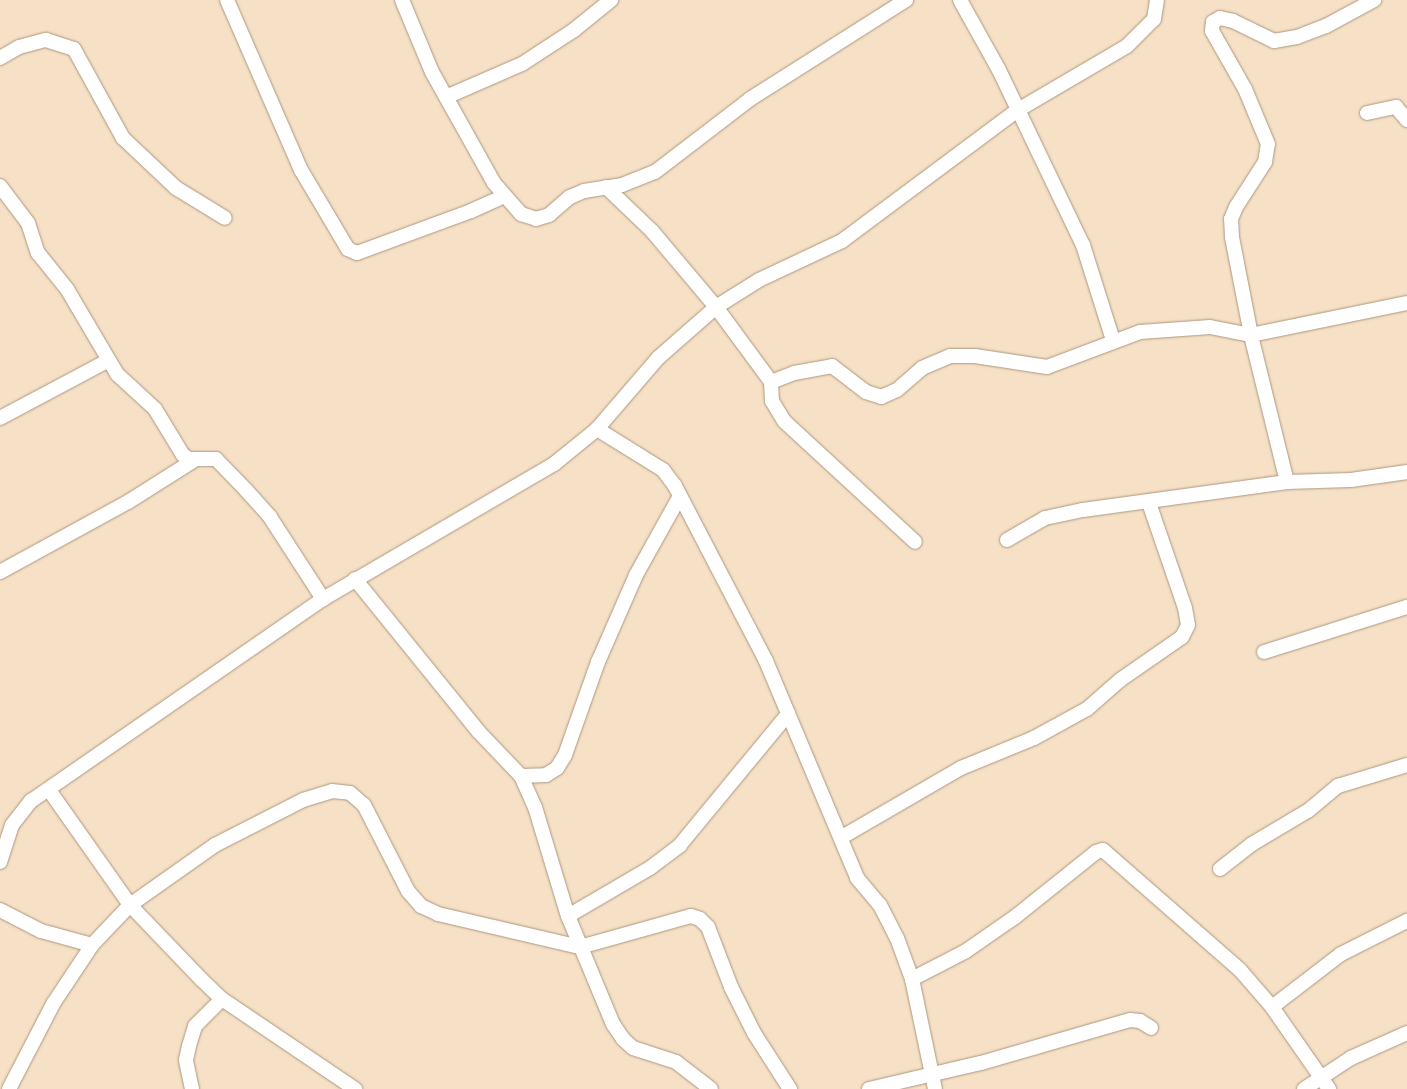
<!DOCTYPE html>
<style>
body{margin:0}
#map{position:relative;width:1407px;height:1089px;overflow:hidden;background:#f6e0c6;font-family:"Archivo Narrow",sans-serif}
div>[style]{position:absolute}
[style*='--x']{left:calc(var(--x)*1px);top:calc(var(--y)*1px);width:calc(var(--w)*1px);rotate:calc(var(--a)*1deg)}
.roads{filter:drop-shadow(0 0 1px #ab977f) drop-shadow(0 0 1px #ab977f)}
.street>*{height:14px;margin:-7px;padding:0 7px;transform-origin:7px;border-radius:7px;background:#fff}
span{translate:-50% -50%;white-space:nowrap;text-align:center;line-height:1.15;-webkit-text-stroke:5px #fcefe0;paint-order:stroke}
</style>
<div id="map">
<div class="roads">
<div class="street">
<i style="--x:227;--y:0;--w:185;--a:66.5"></i>
<i style="--x:301;--y:170;--w:92;--a:59.3"></i>
<i style="--x:348;--y:249;--w:10;--a:24"></i>
<i style="--x:357;--y:253;--w:121;--a:-20.2"></i>
<i style="--x:471;--y:211;--w:37;--a:-24"></i>
<i style="--x:402;--y:0;--w:78;--a:67.4"></i>
<i style="--x:432;--y:72;--w:127;--a:60.8"></i>
<i style="--x:494;--y:183;--w:41;--a:48.9"></i>
<i style="--x:521;--y:214;--w:16;--a:18"></i>
<i style="--x:536;--y:219;--w:14;--a:-17"></i>
<i style="--x:549;--y:215;--w:28;--a:-41"></i>
<i style="--x:570;--y:197;--w:15;--a:-23"></i>
<i style="--x:584;--y:191;--w:38;--a:-9"></i>
<i style="--x:622;--y:185;--w:35;--a:-22"></i>
<i style="--x:655;--y:172;--w:120;--a:-37.5"></i>
<i style="--x:750;--y:99;--w:185;--a:-32.4"></i>
<i style="--x:960;--y:0;--w:80;--a:60.9"></i>
<i style="--x:999;--y:70;--w:194;--a:64.4"></i>
<i style="--x:1083;--y:245;--w:100;--a:72.5"></i>
<i style="--x:0;--y:58;--w:22;--a:-30"></i>
<i style="--x:19;--y:47;--w:28;--a:-15"></i>
<i style="--x:46;--y:40;--w:29;--a:18"></i>
<i style="--x:74;--y:49;--w:102;--a:61.2"></i>
<i style="--x:123;--y:138;--w:73;--a:43.3"></i>
<i style="--x:176;--y:188;--w:57;--a:31.5"></i>
<i style="--x:446;--y:97;--w:83;--a:-23.5"></i>
<i style="--x:522;--y:64;--w:62;--a:-33.2"></i>
<i style="--x:574;--y:30;--w:48;--a:-39"></i>
<i style="--x:1367;--y:113;--w:30;--a:-12"></i>
<i style="--x:1396;--y:107;--w:17;--a:50"></i>
<i style="--x:0;--y:186;--w:46;--a:52.9"></i>
<i style="--x:28;--y:223;--w:32;--a:72"></i>
<i style="--x:38;--y:253;--w:46;--a:51.1"></i>
<i style="--x:67;--y:289;--w:99;--a:59.5"></i>
<i style="--x:117;--y:374;--w:52;--a:42.6"></i>
<i style="--x:155;--y:409;--w:54;--a:58.7"></i>
<i style="--x:183;--y:455;--w:7;--a:34"></i>
<i style="--x:189;--y:459;--w:27;--a:0"></i>
<i style="--x:216;--y:459;--w:43;--a:45.9"></i>
<i style="--x:246;--y:490;--w:36;--a:48"></i>
<i style="--x:270;--y:517;--w:98;--a:57.1"></i>
<i style="--x:606;--y:187;--w:64;--a:43.7"></i>
<i style="--x:652;--y:231;--w:99;--a:49.9"></i>
<i style="--x:716;--y:307;--w:93;--a:53.7"></i>
<i style="--x:771;--y:382;--w:19;--a:87"></i>
<i style="--x:772;--y:401;--w:23;--a:59"></i>
<i style="--x:784;--y:421;--w:178;--a:42.7"></i>
<i style="--x:771;--y:382;--w:25;--a:-21"></i>
<i style="--x:794;--y:373;--w:39;--a:-10"></i>
<i style="--x:832;--y:366;--w:43;--a:37.4"></i>
<i style="--x:866;--y:392;--w:16;--a:18"></i>
<i style="--x:881;--y:397;--w:17;--a:-24"></i>
<i style="--x:897;--y:390;--w:33;--a:-41"></i>
<i style="--x:922;--y:368;--w:30;--a:-23"></i>
<i style="--x:950;--y:356;--w:25;--a:0"></i>
<i style="--x:975;--y:356;--w:73;--a:8.7"></i>
<i style="--x:1047;--y:367;--w:99;--a:-20.6"></i>
<i style="--x:1140;--y:332;--w:70;--a:-4.1"></i>
<i style="--x:1210;--y:327;--w:42;--a:11"></i>
<i style="--x:1251;--y:335;--w:159;--a:-11.6"></i>
<i style="--x:0;--y:418;--w:121;--a:-28"></i>
<i style="--x:597;--y:429;--w:78;--a:31.8"></i>
<i style="--x:663;--y:470;--w:20;--a:53"></i>
<i style="--x:675;--y:486;--w:197;--a:62.5"></i>
<i style="--x:766;--y:661;--w:235;--a:67.2"></i>
<i style="--x:857;--y:878;--w:35;--a:50"></i>
<i style="--x:880;--y:905;--w:37;--a:63"></i>
<i style="--x:897;--y:938;--w:44;--a:69.9"></i>
<i style="--x:912;--y:979;--w:112;--a:78.2"></i>
<i style="--x:1287;--y:482;--w:64;--a:-1.8"></i>
<i style="--x:1351;--y:480;--w:57;--a:-8.1"></i>
<i style="--x:1007;--y:540;--w:44;--a:-30.1"></i>
<i style="--x:1045;--y:518;--w:39;--a:-12"></i>
<i style="--x:1083;--y:510;--w:206;--a:-7.8"></i>
<i style="--x:1287;--y:482;--w:151;--a:-103.8"></i>
<i style="--x:1251;--y:335;--w:100;--a:-101"></i>
<i style="--x:1232;--y:237;--w:18;--a:-93"></i>
<i style="--x:1231;--y:219;--w:13;--a:-67"></i>
<i style="--x:1236;--y:207;--w:54;--a:-57.2"></i>
<i style="--x:1265;--y:162;--w:18;--a:-81"></i>
<i style="--x:1268;--y:144;--w:60;--a:-112.7"></i>
<i style="--x:1245;--y:89;--w:67;--a:-119.6"></i>
<i style="--x:1212;--y:31;--w:9;--a:-84"></i>
<i style="--x:1213;--y:22;--w:8;--a:-30"></i>
<i style="--x:1220;--y:18;--w:13;--a:13"></i>
<i style="--x:1233;--y:21;--w:46;--a:26"></i>
<i style="--x:1274;--y:41;--w:23;--a:-10"></i>
<i style="--x:1297;--y:37;--w:31;--a:-21"></i>
<i style="--x:1326;--y:26;--w:55;--a:-28.4"></i>
<i style="--x:0;--y:572;--w:146;--a:-28.7"></i>
<i style="--x:128;--y:502;--w:80;--a:-32.3"></i>
<i style="--x:355;--y:579;--w:196;--a:51"></i>
<i style="--x:478;--y:731;--w:62;--a:46.3"></i>
<i style="--x:521;--y:776;--w:34;--a:66"></i>
<i style="--x:535;--y:807;--w:114;--a:73.2"></i>
<i style="--x:568;--y:916;--w:117;--a:67.4"></i>
<i style="--x:613;--y:1024;--w:18;--a:56"></i>
<i style="--x:623;--y:1039;--w:13;--a:42"></i>
<i style="--x:633;--y:1048;--w:45;--a:18"></i>
<i style="--x:676;--y:1062;--w:44;--a:37.6"></i>
<i style="--x:1264;--y:652;--w:150;--a:-17.5"></i>
<i style="--x:521;--y:776;--w:25;--a:-2"></i>
<i style="--x:546;--y:775;--w:13;--a:-32"></i>
<i style="--x:557;--y:768;--w:15;--a:-58"></i>
<i style="--x:565;--y:755;--w:99;--a:-70.5"></i>
<i style="--x:598;--y:662;--w:95;--a:-66.4"></i>
<i style="--x:636;--y:575;--w:90;--a:-60.9"></i>
<i style="--x:49;--y:790;--w:141;--a:54.8"></i>
<i style="--x:130;--y:905;--w:104;--a:46.2"></i>
<i style="--x:202;--y:980;--w:28;--a:44"></i>
<i style="--x:222;--y:999;--w:161;--a:34.1"></i>
<i style="--x:842;--y:837;--w:138;--a:-30.1"></i>
<i style="--x:961;--y:768;--w:79;--a:-22.3"></i>
<i style="--x:1034;--y:738;--w:60;--a:-28.7"></i>
<i style="--x:1087;--y:709;--w:44;--a:-41.3"></i>
<i style="--x:1120;--y:680;--w:75;--a:-34.7"></i>
<i style="--x:1182;--y:637;--w:13;--a:-63"></i>
<i style="--x:1188;--y:625;--w:17;--a:-100"></i>
<i style="--x:1185;--y:608;--w:111;--a:-108.9"></i>
<i style="--x:0;--y:862;--w:39;--a:-72"></i>
<i style="--x:12;--y:825;--w:31;--a:-52"></i>
<i style="--x:31;--y:801;--w:355;--a:-34.7"></i>
<i style="--x:323;--y:599;--w:268;--a:-30.3"></i>
<i style="--x:554;--y:464;--w:55;--a:-39.1"></i>
<i style="--x:597;--y:429;--w:94;--a:-49.3"></i>
<i style="--x:658;--y:358;--w:77;--a:-41.3"></i>
<i style="--x:716;--y:307;--w:51;--a:-32.1"></i>
<i style="--x:759;--y:280;--w:92;--a:-25.2"></i>
<i style="--x:842;--y:241;--w:219;--a:-36.7"></i>
<i style="--x:1018;--y:110;--w:126;--a:-30.4"></i>
<i style="--x:1127;--y:46;--w:38;--a:-45"></i>
<i style="--x:1154;--y:19;--w:19;--a:-81"></i>
<i style="--x:1220;--y:869;--w:41;--a:-38"></i>
<i style="--x:1252;--y:844;--w:66;--a:-30.8"></i>
<i style="--x:1309;--y:810;--w:38;--a:-40"></i>
<i style="--x:1338;--y:786;--w:72;--a:-16.9"></i>
<i style="--x:0;--y:910;--w:46;--a:27.1"></i>
<i style="--x:41;--y:931;--w:53;--a:15.4"></i>
<i style="--x:568;--y:916;--w:95;--a:-30.3"></i>
<i style="--x:650;--y:868;--w:38;--a:-37"></i>
<i style="--x:680;--y:845;--w:170;--a:-50.5"></i>
<i style="--x:912;--y:979;--w:61;--a:-27.4"></i>
<i style="--x:966;--y:951;--w:60;--a:-34.8"></i>
<i style="--x:1015;--y:917;--w:104;--a:-38.7"></i>
<i style="--x:1096;--y:852;--w:7;--a:-16"></i>
<i style="--x:1103;--y:850;--w:182;--a:41.2"></i>
<i style="--x:1240;--y:970;--w:49;--a:49.1"></i>
<i style="--x:1272;--y:1007;--w:100;--a:55.2"></i>
<i style="--x:1272;--y:1007;--w:87;--a:-37.5"></i>
<i style="--x:1341;--y:954;--w:74;--a:-26.6"></i>
<i style="--x:9;--y:1089;--w:96;--a:-62.6"></i>
<i style="--x:53;--y:1004;--w:71;--a:-56.5"></i>
<i style="--x:92;--y:945;--w:55;--a:-46.5"></i>
<i style="--x:130;--y:905;--w:104;--a:-35.2"></i>
<i style="--x:215;--y:845;--w:99;--a:-27.1"></i>
<i style="--x:303;--y:800;--w:30;--a:-17"></i>
<i style="--x:332;--y:791;--w:18;--a:6"></i>
<i style="--x:350;--y:793;--w:18;--a:41"></i>
<i style="--x:364;--y:805;--w:97;--a:62.9"></i>
<i style="--x:408;--y:891;--w:20;--a:49"></i>
<i style="--x:421;--y:906;--w:19;--a:25"></i>
<i style="--x:438;--y:914;--w:146;--a:13.1"></i>
<i style="--x:580;--y:947;--w:115;--a:-15.6"></i>
<i style="--x:691;--y:916;--w:9;--a:18"></i>
<i style="--x:700;--y:919;--w:11;--a:45"></i>
<i style="--x:708;--y:927;--w:64;--a:69"></i>
<i style="--x:731;--y:987;--w:51;--a:63.4"></i>
<i style="--x:754;--y:1033;--w:67;--a:57.3"></i>
<i style="--x:192;--y:1089;--w:30;--a:-102"></i>
<i style="--x:186;--y:1060;--w:14;--a:-78"></i>
<i style="--x:189;--y:1046;--w:21;--a:-73"></i>
<i style="--x:195;--y:1026;--w:38;--a:-45"></i>
<i style="--x:869;--y:1089;--w:115;--a:-13.1"></i>
<i style="--x:981;--y:1063;--w:155;--a:-16.1"></i>
<i style="--x:1130;--y:1020;--w:10;--a:6"></i>
<i style="--x:1140;--y:1021;--w:13;--a:32"></i>
<i style="--x:1304;--y:1089;--w:56;--a:-33.4"></i>
<i style="--x:1351;--y:1058;--w:61;--a:-24.1"></i>
</div>
</div>
</div>
